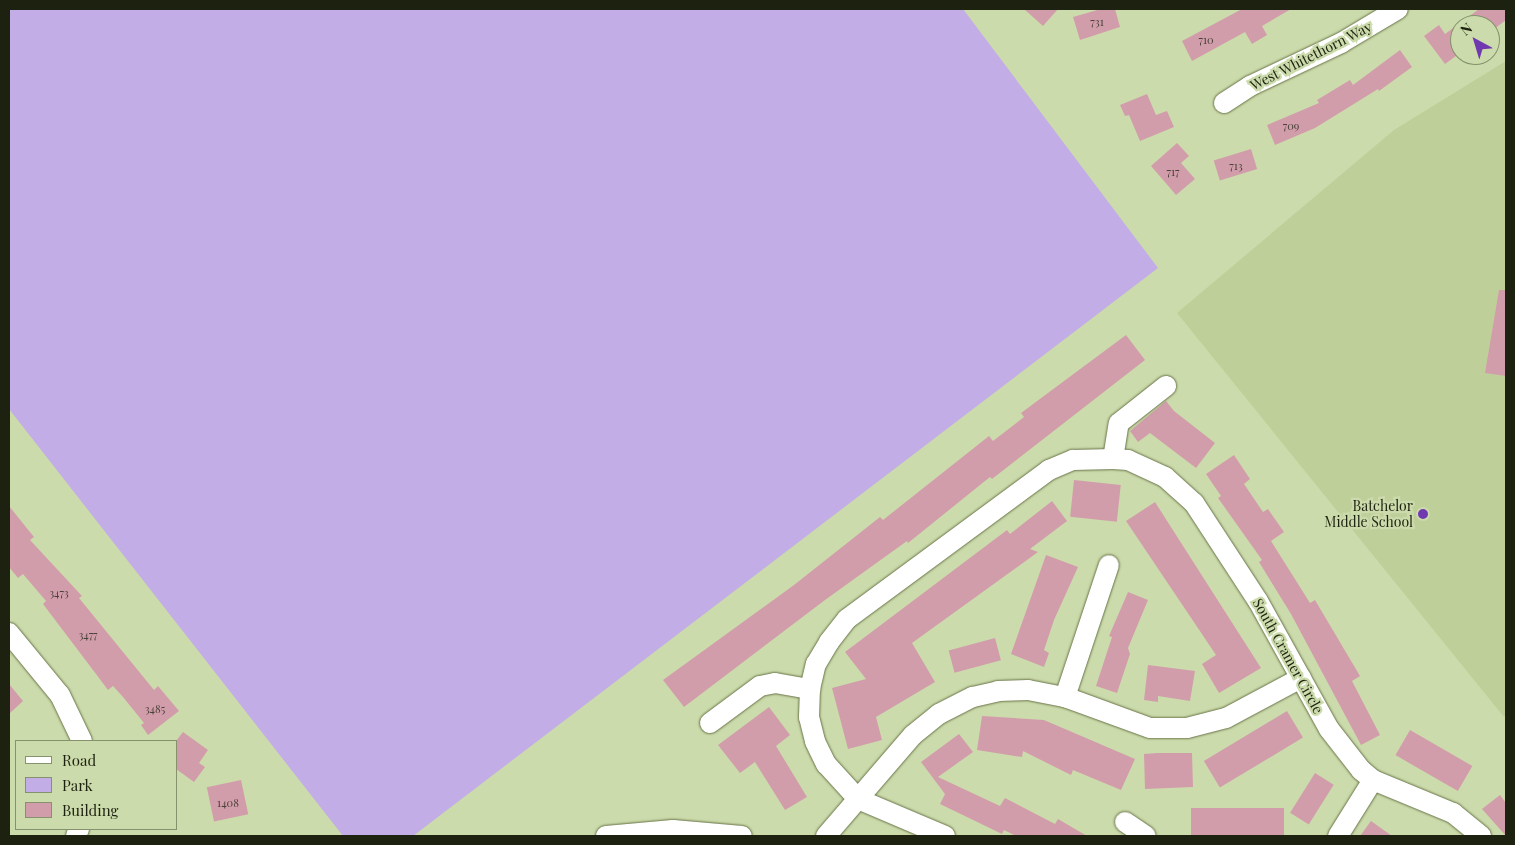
<!DOCTYPE html>
<style>
body{margin:0}
#map{position:relative;width:1515px;height:845px;overflow:hidden;background:#ccdbab;font-family:"Playfair Display",serif}
div>[style]{position:absolute}
[style*='--x']{left:calc(var(--x)*1px);top:calc(var(--y)*1px);width:calc(var(--w)*1px);rotate:calc(var(--a)*1deg)}
.built>*{inset:0;background:#bfcf99}
.green>*{inset:0;background:#c3ade7}
.building>*{inset:0;background:#d29dab;transform-origin:0 0}
.roads{filter:drop-shadow(0 0 1px #687449) drop-shadow(0 0 1px #687449)}
.minor>*{height:20px;margin:-10px;padding:0 10px;transform-origin:10px;border-radius:10px;background:#fff}
.dots>*{width:14px;height:14px;translate:-50% -50%;box-sizing:border-box;border:2px solid #ccdbab;border-radius:50%}
span{translate:-50% -50%;white-space:nowrap;text-align:center;line-height:1.15;-webkit-text-stroke:4.5px #ccdbab;paint-order:stroke}
.number-label{font-size:11px;color:#4a4137}
.number-label span{-webkit-text-stroke-width:0}
.street-label{font-size:14px;color:#1d2210}
.poi-label{font-size:14px;color:#1d2210}
.right{translate:-100% -50%;text-align:right}
.frame{position:absolute;inset:0;border:10px solid #1d2210;pointer-events:none}
.legend{position:absolute;left:15px;top:740px;width:162px;height:90px;box-sizing:border-box;background:#ccdbab;border:1px solid #86916d;margin:0;padding:6px 9px;list-style:none;font-size:15px;color:#1d2210}
.legend li{display:flex;align-items:center;gap:10px;height:25px}
.legend b{width:25px;border:1px solid #86916d}
.north{position:absolute;left:1450px;top:15px;width:50px;height:50px;box-sizing:border-box;background:#ccdbab;border:1px solid #86916d;border-radius:50%;rotate:321deg;font-size:14px;font-weight:700;line-height:20px;text-align:center;color:#1d2210}
.north::after{content:'';display:block;margin:auto;width:18px;height:22px;background:#7139af;clip-path:polygon(50% 0,100% 100%,50% 72%,0 100%)}
</style>
<div id="map">
<div class="built">
<i style="clip-path:polygon(1506px 61px,1506px 715px,1504px 717px,1177px 313px,1394px 130px)"></i>
</div>
<div class="green">
<i style="clip-path:polygon(9px 9px,963px 9px,1158px 268px,413px 836px,343px 836px,9px 409px)"></i>
</div>
<div class="building">
<i style="clip-path:polygon(1024px 9px,1058px 9px,1043px 26px)"></i>
<i style="clip-path:polygon(1101px 9px,1115px 9px,1120px 27px,1080px 40px,1073px 17px)"></i>
<i style="clip-path:polygon(1242px 9px,1291px 9px,1262px 26px,1267px 35px,1252px 44px,1245px 32px,1192px 61px,1182px 41px)"></i>
<i style="clip-path:polygon(1479px 9px,1506px 9px,1506px 20px,1490px 32px,1490px 25px,1460px 25px,1460px 53px,1445px 64px,1424px 36px,1439px 25px,1445px 34px)"></i>
<i style="clip-path:polygon(1400px 50px,1412px 67px,1379px 91px,1378px 89px,1315px 128px,1275px 145px,1267px 125px,1319px 103px,1317px 100px,1350px 80px,1353px 85px)"></i>
<i style="clip-path:polygon(1147px 94px,1156px 115px,1167px 111px,1174px 127px,1140px 141px,1129px 115px,1125px 116px,1120px 105px)"></i>
<i style="clip-path:polygon(1177px 143px,1189px 156px,1181px 163px,1195px 179px,1176px 195px,1151px 166px)"></i>
<i style="left:1251px;top:149px;width:21px;height:39px;rotate:73deg"></i>
<i style="clip-path:polygon(1499px 290px,1506px 290px,1506px 376px,1485px 373px)"></i>
<i style="clip-path:polygon(1126px 335px,1145px 360px,992px 479px,990px 477px,908px 543px,907px 541px,825px 600px,684px 707px,663px 680px,794px 585px,880px 517px,883px 520px,989px 436px,993px 441px,1024px 417px,1021px 413px)"></i>
<i style="clip-path:polygon(1166px 401px,1174px 411px,1215px 443px,1196px 468px,1150px 433px,1138px 442px,1130px 431px)"></i>
<i style="clip-path:polygon(1234px 455px,1250px 479px,1244px 484px,1263px 512px,1268px 509px,1284px 532px,1271px 541px,1310px 603px,1315px 600px,1360px 676px,1352px 681px,1380px 735px,1361px 745px,1291px 614px,1259px 562px,1262px 560px,1218px 498px,1221px 496px,1206px 474px)"></i>
<i style="left:1074px;top:480px;width:47px;height:37px;rotate:6deg"></i>
<i style="clip-path:polygon(1052px 501px,1067px 521px,1030px 549px,1038px 552px,912px 643px,935px 682px,876px 717px,882px 740px,848px 749px,832px 688px,866px 679px,845px 652px,1007px 530px,1010px 534px)"></i>
<i style="clip-path:polygon(1155px 502px,1261px 668px,1219px 693px,1202px 664px,1216px 655px,1126px 521px)"></i>
<i style="clip-path:polygon(9px 506px,34px 537px,30px 540px,82px 596px,79px 598px,154px 690px,158px 686px,179px 711px,148px 735px,141px 725px,144px 723px,123px 697px,113px 686px,108px 690px,96px 674px,43px 604px,46px 601px,23px 574px,18px 578px,9px 567px)"></i>
<i style="clip-path:polygon(1046px 555px,1078px 567px,1054px 620px,1044px 650px,1049px 653px,1044px 667px,1011px 654px)"></i>
<i style="clip-path:polygon(1128px 592px,1148px 600px,1128px 648px,1130px 654px,1117px 693px,1096px 686px,1112px 637px,1109px 636px)"></i>
<i style="left:995px;top:638px;width:23px;height:48px;rotate:75deg"></i>
<i style="clip-path:polygon(1148px 665px,1195px 671px,1190px 701px,1158px 696px,1158px 702px,1144px 700px)"></i>
<i style="clip-path:polygon(9px 684px,23px 701px,9px 714px)"></i>
<i style="clip-path:polygon(769px 707px,790px 735px,776px 746px,807px 797px,785px 810px,755px 762px,740px 773px,718px 745px)"></i>
<i style="left:1287px;top:711px;width:31px;height:97px;rotate:59deg"></i>
<i style="clip-path:polygon(982px 716px,1044px 720px,1135px 759px,1121px 790px,1073px 770px,1071px 775px,1023px 751px,1022px 757px,977px 750px)"></i>
<i style="left:1410px;top:730px;width:72px;height:29px;rotate:30deg"></i>
<i style="clip-path:polygon(183px 732px,208px 750px,199px 763px,205px 767px,194px 782px,176px 769px,176px 741px)"></i>
<i style="clip-path:polygon(959px 734px,973px 752px,938px 777px,1000px 806px,1005px 798px,1055px 824px,1058px 819px,1087px 836px,1016px 836px,1004px 830px,1002px 834px,940px 804px,945px 794px,921px 762px)"></i>
<i style="clip-path:polygon(1157px 753px,1192px 753px,1193px 787px,1145px 789px,1144px 754px)"></i>
<i style="left:1315px;top:773px;width:22px;height:47px;rotate:32deg"></i>
<i style="left:241px;top:780px;width:35px;height:35px;rotate:78deg"></i>
<i style="clip-path:polygon(1500px 795px,1506px 803px,1506px 836px,1482px 809px)"></i>
<i style="left:1191px;top:808px;width:93px;height:28px"></i>
<i style="clip-path:polygon(1371px 821px,1392px 836px,1360px 836px)"></i>
</div>
<div class="roads">
<div class="minor">
<i style="--x:1224;--y:103;--w:31;--a:-33"></i>
<i style="--x:1250;--y:86;--w:101;--a:-25.3"></i>
<i style="--x:1341;--y:43;--w:66;--a:-30.8"></i>
<i style="--x:1113;--y:459;--w:36;--a:-81"></i>
<i style="--x:1119;--y:423;--w:60;--a:-38.2"></i>
<i style="--x:9;--y:633;--w:80;--a:50.6"></i>
<i style="--x:60;--y:695;--w:51;--a:64.4"></i>
<i style="--x:1065;--y:697;--w:139;--a:-71.6"></i>
<i style="--x:710;--y:723;--w:62;--a:-36.5"></i>
<i style="--x:760;--y:686;--w:15;--a:-11"></i>
<i style="--x:775;--y:683;--w:36;--a:10"></i>
<i style="--x:1125;--y:822;--w:25;--a:34"></i>
<i style="--x:76;--y:836;--w:8;--a:-67"></i>
<i style="--x:606;--y:836;--w:67;--a:-5.1"></i>
<i style="--x:673;--y:830;--w:69;--a:5"></i>
<i style="--x:826;--y:836;--w:133;--a:-49.3"></i>
<i style="--x:913;--y:735;--w:33;--a:-39"></i>
<i style="--x:939;--y:714;--w:38;--a:-27"></i>
<i style="--x:973;--y:697;--w:26;--a:-13"></i>
<i style="--x:998;--y:691;--w:30;--a:-2"></i>
<i style="--x:1028;--y:690;--w:38;--a:11"></i>
<i style="--x:1065;--y:697;--w:90;--a:20"></i>
<i style="--x:1150;--y:728;--w:37;--a:0"></i>
<i style="--x:1187;--y:728;--w:40;--a:-14.4"></i>
<i style="--x:1226;--y:718;--w:85;--a:-28.1"></i>
<i style="--x:945;--y:836;--w:95;--a:-157"></i>
<i style="--x:858;--y:799;--w:47;--a:-132.4"></i>
<i style="--x:826;--y:764;--w:25;--a:-116"></i>
<i style="--x:815;--y:741;--w:25;--a:-104"></i>
<i style="--x:809;--y:717;--w:28;--a:-88"></i>
<i style="--x:810;--y:689;--w:26;--a:-77"></i>
<i style="--x:816;--y:664;--w:26;--a:-59"></i>
<i style="--x:829;--y:642;--w:29;--a:-52"></i>
<i style="--x:847;--y:619;--w:251;--a:-36.4"></i>
<i style="--x:1049;--y:470;--w:26;--a:-23"></i>
<i style="--x:1073;--y:460;--w:40;--a:-1.4"></i>
<i style="--x:1113;--y:459;--w:15;--a:4"></i>
<i style="--x:1128;--y:460;--w:41;--a:24.7"></i>
<i style="--x:1165;--y:477;--w:39;--a:42"></i>
<i style="--x:1194;--y:503;--w:117;--a:56.9"></i>
<i style="--x:1258;--y:601;--w:146;--a:61"></i>
<i style="--x:1329;--y:729;--w:52;--a:52"></i>
<i style="--x:1361;--y:770;--w:16;--a:40"></i>
<i style="--x:1373;--y:780;--w:87;--a:22.4"></i>
<i style="--x:1453;--y:813;--w:36;--a:39"></i>
<i style="--x:1338;--y:836;--w:66;--a:-58"></i>
</div>
</div>
<div class="dots">
<i style="left:1423px;top:514px;background:#7139af"></i>
</div>
<div class="number-label">
<span style="left:1097px;top:22px">731</span>
<span style="left:1206px;top:40px">710</span>
<span style="left:1291px;top:126px">709</span>
<span style="left:1236px;top:166px">713</span>
<span style="left:1173px;top:172px">717</span>
<span style="left:59px;top:593px">3473</span>
<span style="left:88px;top:635px">3477</span>
<span style="left:155px;top:709px">3485</span>
<span style="left:228px;top:803px">1408</span>
</div>
<div class="street-label">
<span style="left:1311px;top:56px;rotate:-27deg">West Whitethorn Way</span>
<span style="left:1288px;top:656px;rotate:61deg">South Cramer Circle</span>
</div>
<div class="poi-label">
<span class="right" style="left:1413px;top:514px">Batchelor<br>Middle School</span>
</div>
<div class="frame"></div>
<ul class="legend">
<li><b style="height:6px;background:#fff"></b>Road</li>
<li><b style="height:14px;background:#c3ade7"></b>Park</li>
<li><b style="height:14px;background:#d29dab"></b>Building</li>
</ul>
<div class="north">N</div>
</div>
